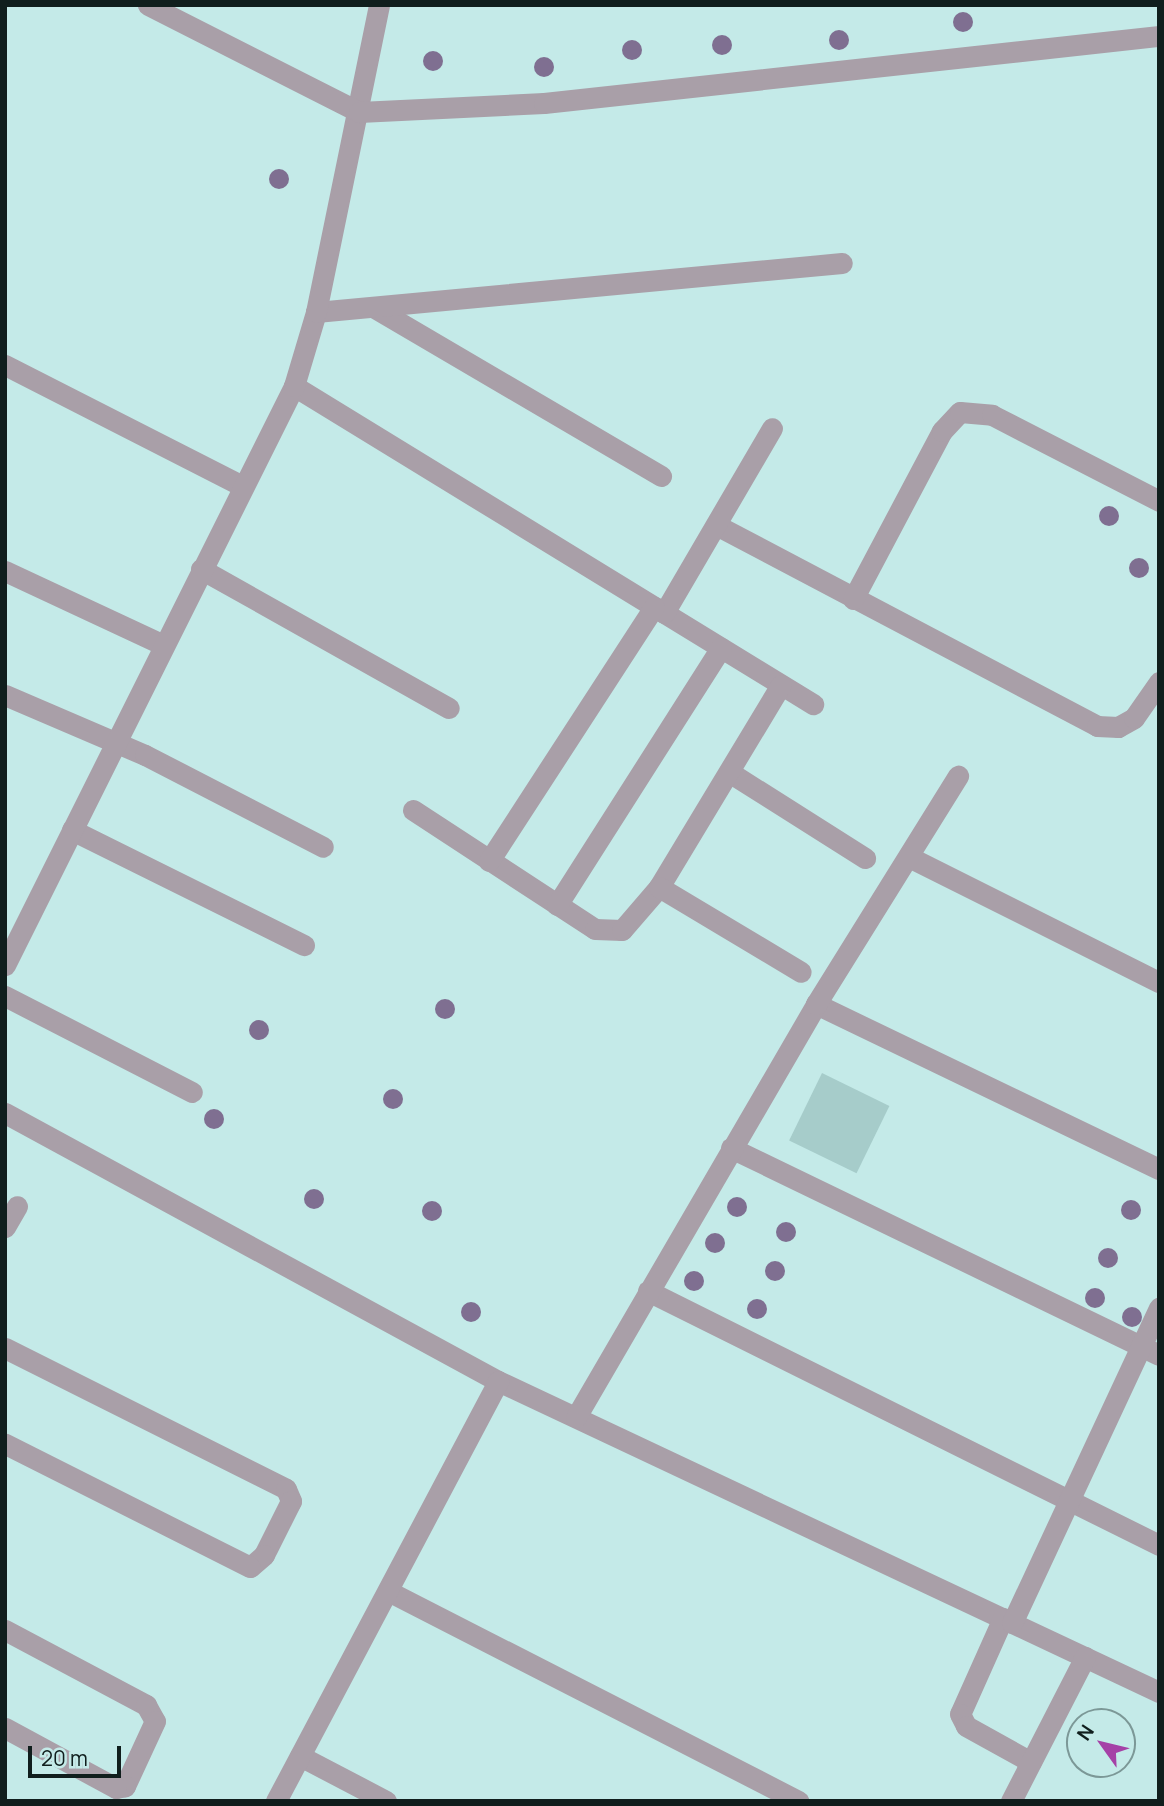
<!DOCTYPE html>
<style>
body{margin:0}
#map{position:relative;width:1164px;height:1806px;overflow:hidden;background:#c4eae8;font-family:Manrope,sans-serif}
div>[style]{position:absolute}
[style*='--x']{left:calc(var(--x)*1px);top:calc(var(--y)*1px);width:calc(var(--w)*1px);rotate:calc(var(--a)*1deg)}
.building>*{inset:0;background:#a6ccca;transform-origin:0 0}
.minor>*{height:21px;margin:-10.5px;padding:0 10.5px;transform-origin:10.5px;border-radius:10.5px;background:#a99fa8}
.tertiary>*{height:21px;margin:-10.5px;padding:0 10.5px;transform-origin:10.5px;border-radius:10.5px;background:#a99fa8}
.trees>*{width:20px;height:20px;margin:-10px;border-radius:50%;background:#7f6f91}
span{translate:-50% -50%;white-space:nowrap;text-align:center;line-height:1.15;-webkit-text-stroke:5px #c4eae8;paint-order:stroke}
.frame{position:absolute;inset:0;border:7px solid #101e1d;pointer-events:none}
.north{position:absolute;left:1066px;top:1708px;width:70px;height:70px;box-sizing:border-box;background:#c4eae8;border:2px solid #7c9897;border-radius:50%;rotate:304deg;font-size:19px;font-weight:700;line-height:28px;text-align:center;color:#101e1d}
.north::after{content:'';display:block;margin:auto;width:24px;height:32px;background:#a541a7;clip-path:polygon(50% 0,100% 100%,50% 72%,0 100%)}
.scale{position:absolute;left:28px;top:1746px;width:93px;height:32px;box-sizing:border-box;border:4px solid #101e1d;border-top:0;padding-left:9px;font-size:21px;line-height:24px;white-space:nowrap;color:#101e1d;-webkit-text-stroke:5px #c4eae8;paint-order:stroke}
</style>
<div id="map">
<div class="building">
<i style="left:822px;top:1073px;width:75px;height:75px;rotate:26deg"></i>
</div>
<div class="minor">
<i style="--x:373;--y:307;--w:334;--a:30.4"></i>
<i style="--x:316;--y:312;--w:528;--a:-5.32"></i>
<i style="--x:5;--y:365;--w:265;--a:27"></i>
<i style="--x:294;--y:386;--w:609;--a:31.5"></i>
<i style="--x:718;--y:526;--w:429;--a:27.8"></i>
<i style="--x:1097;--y:726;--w:21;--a:3"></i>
<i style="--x:1118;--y:727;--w:18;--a:-29"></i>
<i style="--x:1134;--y:718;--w:44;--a:-55.2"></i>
<i style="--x:201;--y:569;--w:284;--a:29.3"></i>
<i style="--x:5;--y:571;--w:175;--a:25"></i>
<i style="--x:853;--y:599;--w:190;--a:-62.1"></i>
<i style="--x:942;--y:431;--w:26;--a:-47"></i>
<i style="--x:960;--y:412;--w:32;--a:5"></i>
<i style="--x:992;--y:415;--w:188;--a:27.2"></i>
<i style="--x:664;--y:613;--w:214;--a:-59.7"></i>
<i style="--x:5;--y:695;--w:152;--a:23.2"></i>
<i style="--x:145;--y:755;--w:200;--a:27.3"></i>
<i style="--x:729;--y:772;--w:161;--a:32.3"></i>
<i style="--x:413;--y:810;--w:217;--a:33.2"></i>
<i style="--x:595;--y:929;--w:27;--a:2"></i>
<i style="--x:622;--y:930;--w:57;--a:-49.3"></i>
<i style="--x:659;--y:887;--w:236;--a:-58.9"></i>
<i style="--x:72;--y:830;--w:259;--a:26.4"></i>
<i style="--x:909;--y:857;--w:280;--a:26.6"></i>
<i style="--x:489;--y:861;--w:303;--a:-57"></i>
<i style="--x:659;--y:887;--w:165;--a:30.9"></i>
<i style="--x:557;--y:905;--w:305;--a:-57.5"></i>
<i style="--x:5;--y:965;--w:647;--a:-63.47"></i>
<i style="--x:294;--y:386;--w:77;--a:-73.4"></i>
<i style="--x:316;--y:312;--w:313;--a:-78.4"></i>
<i style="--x:5;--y:996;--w:210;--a:27.2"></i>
<i style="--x:816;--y:1004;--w:381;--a:25.7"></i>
<i style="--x:5;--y:1113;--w:561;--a:28.53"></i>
<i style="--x:498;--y:1381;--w:731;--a:25.2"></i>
<i style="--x:731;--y:1148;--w:475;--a:25.8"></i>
<i style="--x:5;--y:1227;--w:24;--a:-60"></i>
<i style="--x:648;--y:1291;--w:571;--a:26.43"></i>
<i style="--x:5;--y:1348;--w:314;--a:26.6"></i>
<i style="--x:286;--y:1489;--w:13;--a:67"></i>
<i style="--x:291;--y:1501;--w:60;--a:116.6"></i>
<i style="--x:264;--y:1555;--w:18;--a:139"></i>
<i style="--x:250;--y:1567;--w:274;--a:-153.3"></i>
<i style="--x:576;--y:1417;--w:478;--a:-59.8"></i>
<i style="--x:816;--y:1004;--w:269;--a:-58.1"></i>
<i style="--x:388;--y:1591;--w:461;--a:27.1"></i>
<i style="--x:1003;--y:1618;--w:105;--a:114.1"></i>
<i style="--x:960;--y:1714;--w:13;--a:63"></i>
<i style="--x:966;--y:1726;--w:74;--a:29"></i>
<i style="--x:1012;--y:1623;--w:348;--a:-65"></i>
<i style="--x:5;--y:1630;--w:160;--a:28"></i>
<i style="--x:146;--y:1705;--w:18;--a:61"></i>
<i style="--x:155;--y:1721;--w:72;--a:114.8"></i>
<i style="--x:125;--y:1786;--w:9;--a:167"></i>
<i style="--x:116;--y:1788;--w:126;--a:-151.6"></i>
<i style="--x:300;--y:1756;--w:97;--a:27.6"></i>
<i style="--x:276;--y:1801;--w:475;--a:-62.1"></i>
<i style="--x:1011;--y:1801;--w:162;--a:-62.8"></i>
</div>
<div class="tertiary">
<i style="--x:148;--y:5;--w:237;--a:26.9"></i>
<i style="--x:359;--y:112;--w:185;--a:-2.8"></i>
<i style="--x:544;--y:103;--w:619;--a:-6.22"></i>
</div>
<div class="trees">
<i style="left:963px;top:22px"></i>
<i style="left:839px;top:40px"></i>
<i style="left:722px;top:45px"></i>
<i style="left:632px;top:50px"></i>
<i style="left:433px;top:61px"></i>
<i style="left:544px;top:67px"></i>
<i style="left:279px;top:179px"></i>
<i style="left:1109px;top:516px"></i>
<i style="left:1139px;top:568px"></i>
<i style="left:445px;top:1009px"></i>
<i style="left:259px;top:1030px"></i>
<i style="left:393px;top:1099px"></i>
<i style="left:214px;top:1119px"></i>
<i style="left:314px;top:1199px"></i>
<i style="left:737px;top:1207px"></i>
<i style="left:1131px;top:1210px"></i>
<i style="left:432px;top:1211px"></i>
<i style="left:786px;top:1232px"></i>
<i style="left:715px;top:1243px"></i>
<i style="left:1108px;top:1258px"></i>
<i style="left:775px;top:1271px"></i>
<i style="left:694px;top:1281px"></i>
<i style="left:1095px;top:1298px"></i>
<i style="left:757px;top:1309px"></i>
<i style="left:471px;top:1312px"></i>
<i style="left:1132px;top:1317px"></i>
</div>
<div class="frame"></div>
<div class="north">N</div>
<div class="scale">20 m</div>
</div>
